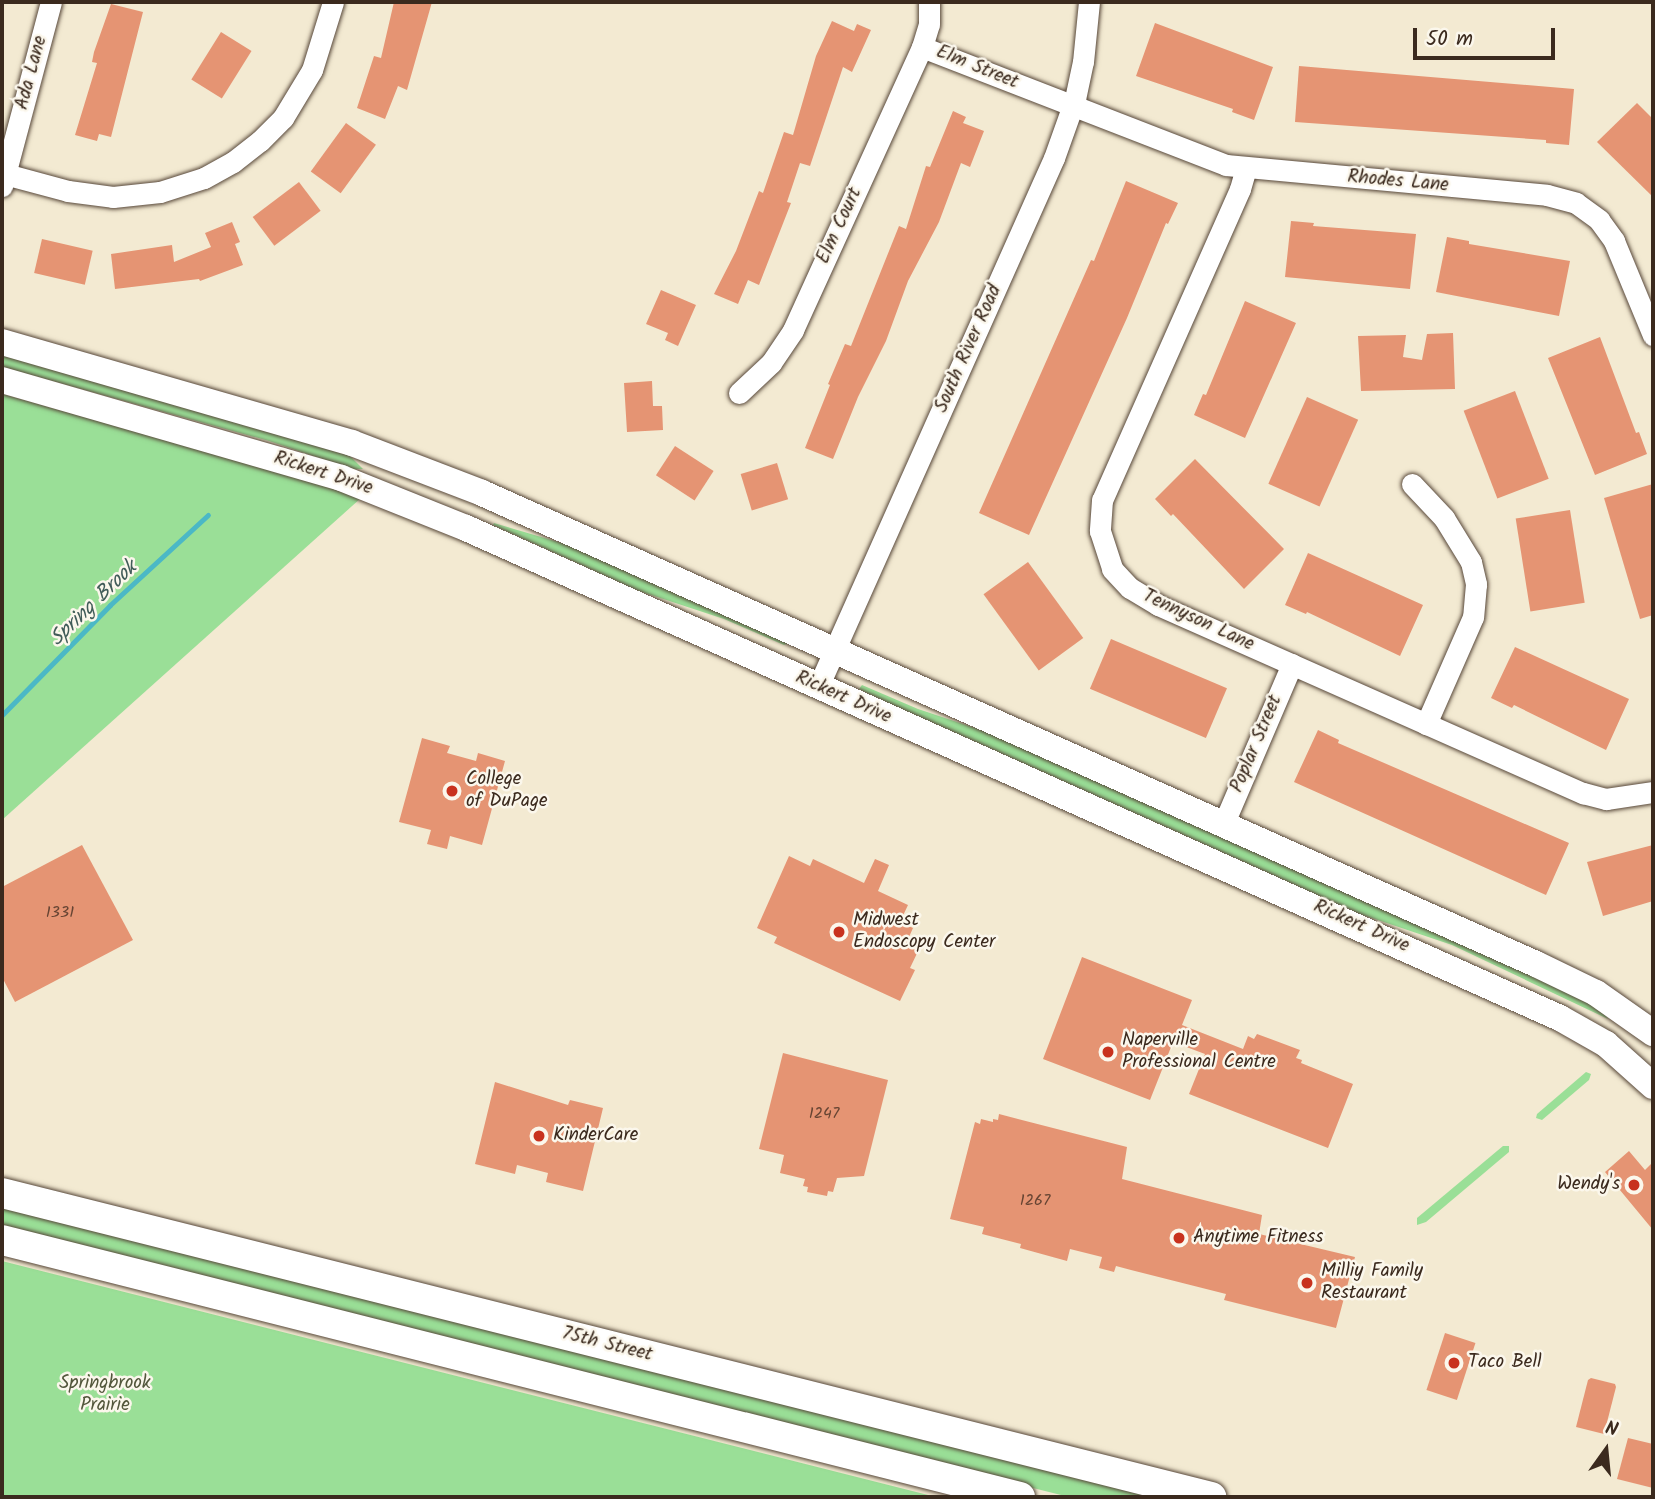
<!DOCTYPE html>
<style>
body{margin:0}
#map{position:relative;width:1655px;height:1499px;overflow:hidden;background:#f3ead2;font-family:Kalam,sans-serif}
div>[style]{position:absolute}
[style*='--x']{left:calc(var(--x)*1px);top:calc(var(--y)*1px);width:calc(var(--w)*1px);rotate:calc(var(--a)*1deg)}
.green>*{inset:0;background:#9adf97}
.stream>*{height:5px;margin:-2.5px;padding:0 2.5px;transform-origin:2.5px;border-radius:2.5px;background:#4bb8c6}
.building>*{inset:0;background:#e59473;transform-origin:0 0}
.roads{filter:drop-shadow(0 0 2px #574739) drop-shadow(0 0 2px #574739)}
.minor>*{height:21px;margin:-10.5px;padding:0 10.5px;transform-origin:10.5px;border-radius:10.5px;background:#fff}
.tertiary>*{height:26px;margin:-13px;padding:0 13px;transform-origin:13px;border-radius:13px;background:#fff}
.secondary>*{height:30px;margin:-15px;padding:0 15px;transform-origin:15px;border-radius:15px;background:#fff}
.dots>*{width:19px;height:19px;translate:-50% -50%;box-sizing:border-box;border:4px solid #fbf7ec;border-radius:50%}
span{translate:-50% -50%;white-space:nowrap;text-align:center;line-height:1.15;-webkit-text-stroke:5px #fbf7ec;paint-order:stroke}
.number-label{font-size:16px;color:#643}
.number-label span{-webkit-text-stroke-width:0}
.street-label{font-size:19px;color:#3b2a1e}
.poi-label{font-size:19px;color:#3b2a1e}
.left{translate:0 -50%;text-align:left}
.right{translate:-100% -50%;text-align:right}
.park-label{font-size:19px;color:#53573c}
.water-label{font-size:21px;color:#415c59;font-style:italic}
.frame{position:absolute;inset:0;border:4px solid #3b2a1e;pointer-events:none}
.north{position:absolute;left:1571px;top:1415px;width:70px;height:70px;-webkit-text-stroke:5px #fbf7ec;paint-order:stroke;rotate:15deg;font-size:19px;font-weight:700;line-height:28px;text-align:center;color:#3b2a1e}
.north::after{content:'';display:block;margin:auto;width:24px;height:32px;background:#3b2a1e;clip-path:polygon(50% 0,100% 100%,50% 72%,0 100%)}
.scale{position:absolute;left:1413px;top:28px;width:142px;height:32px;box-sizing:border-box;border:4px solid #3b2a1e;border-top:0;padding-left:9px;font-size:21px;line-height:24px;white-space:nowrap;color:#3b2a1e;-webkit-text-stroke:5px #fbf7ec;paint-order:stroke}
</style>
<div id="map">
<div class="green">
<i style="clip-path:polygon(2px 352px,347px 453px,363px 469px,352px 469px,269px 441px,2px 367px)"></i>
<i style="clip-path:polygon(2px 394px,287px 474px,361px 498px,2px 820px)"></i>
<i style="clip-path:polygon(494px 523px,589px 551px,789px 643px,784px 645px,724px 619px,639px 591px,493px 525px)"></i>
<i style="clip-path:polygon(862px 685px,918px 709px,1017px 742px,1562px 988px,1602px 1011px,1608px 1019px,1452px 945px,1360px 914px,891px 704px,859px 689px)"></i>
<i style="clip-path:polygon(1586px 1072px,1591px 1074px,1589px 1080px,1542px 1120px,1536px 1118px,1537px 1114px)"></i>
<i style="clip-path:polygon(1503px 1146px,1509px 1146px,1509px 1152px,1426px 1222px,1417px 1225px,1417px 1218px)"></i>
<i style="clip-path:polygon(2px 1204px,1170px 1497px,1069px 1497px,651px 1392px,2px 1229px)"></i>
<i style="clip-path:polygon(2px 1261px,504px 1388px,936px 1497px,2px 1497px)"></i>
</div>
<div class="stream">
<i style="--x:2;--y:715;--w:154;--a:-45.5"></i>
<i style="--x:110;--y:605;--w:133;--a:-42.6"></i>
</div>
<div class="building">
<i style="clip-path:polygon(394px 2px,432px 2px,407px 90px,398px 86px,385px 119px,357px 108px,374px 56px,381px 58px)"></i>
<i style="clip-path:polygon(111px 4px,143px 12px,111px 137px,99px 134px,97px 141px,75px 135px,97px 63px,92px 62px,94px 52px)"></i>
<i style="clip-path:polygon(832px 21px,854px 31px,857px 24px,871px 30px,852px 72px,843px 67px,810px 166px,800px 163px,787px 202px,791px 203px,759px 285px,748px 280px,738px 304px,714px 294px,736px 251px,759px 191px,763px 193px,784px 132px,793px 135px,816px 56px)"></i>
<i style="clip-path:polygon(1155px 23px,1273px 67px,1254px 120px,1232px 112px,1233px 109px,1136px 76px)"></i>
<i style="left:221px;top:32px;width:36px;height:56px;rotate:32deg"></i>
<i style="clip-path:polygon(1299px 66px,1574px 89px,1569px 145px,1546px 143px,1546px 140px,1295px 122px)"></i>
<i style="clip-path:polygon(1637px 103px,1653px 119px,1653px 197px,1597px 142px)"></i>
<i style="clip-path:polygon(953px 111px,966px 117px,963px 123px,984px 131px,970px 167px,961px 163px,939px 222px,908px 281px,886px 341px,858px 397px,833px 459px,805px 448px,830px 385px,828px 384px,845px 344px,851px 346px,899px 226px,906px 229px,926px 166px,930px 167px)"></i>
<i style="left:346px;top:123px;width:37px;height:60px;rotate:36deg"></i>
<i style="clip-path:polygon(1126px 181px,1178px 203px,1168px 224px,1166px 223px,1127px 318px,1029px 535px,979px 513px,1091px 260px,1094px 261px)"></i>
<i style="left:299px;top:182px;width:36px;height:58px;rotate:53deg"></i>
<i style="clip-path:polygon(1291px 221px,1314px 223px,1313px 226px,1416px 234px,1410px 289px,1285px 277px)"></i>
<i style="clip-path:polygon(232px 222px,240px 242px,235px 244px,243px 265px,200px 281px,199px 279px,115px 289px,111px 254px,172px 245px,174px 262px,211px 247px,205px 233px)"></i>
<i style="clip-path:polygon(1447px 237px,1469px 241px,1469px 244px,1570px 261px,1559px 316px,1436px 292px)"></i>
<i style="left:42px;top:239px;width:52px;height:35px;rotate:13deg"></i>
<i style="clip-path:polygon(661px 290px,696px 305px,678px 346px,665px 340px,668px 333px,646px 324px)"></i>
<i style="clip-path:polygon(1245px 301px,1296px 323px,1245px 438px,1194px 415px,1203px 394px,1206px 395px)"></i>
<i style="clip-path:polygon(1453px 333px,1455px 389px,1361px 391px,1358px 336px,1406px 335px,1403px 357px,1422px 360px,1427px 334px)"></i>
<i style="clip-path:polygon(1600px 337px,1636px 433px,1639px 432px,1647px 454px,1595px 475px,1548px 358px)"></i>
<i style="clip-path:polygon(652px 381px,653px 406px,662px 406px,663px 430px,627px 432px,624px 383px)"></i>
<i style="left:1515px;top:391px;width:94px;height:55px;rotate:69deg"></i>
<i style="left:1307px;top:397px;width:56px;height:95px;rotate:24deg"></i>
<i style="left:675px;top:446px;width:46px;height:35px;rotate:33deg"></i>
<i style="clip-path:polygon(1195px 459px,1284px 549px,1244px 589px,1173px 514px,1171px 516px,1155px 499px)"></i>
<i style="left:777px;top:463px;width:38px;height:38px;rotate:73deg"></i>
<i style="clip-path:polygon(1653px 484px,1653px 615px,1640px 619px,1604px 498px)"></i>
<i style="left:1570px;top:510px;width:94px;height:55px;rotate:81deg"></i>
<i style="clip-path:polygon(1308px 553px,1423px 605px,1400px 656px,1307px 612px,1306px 614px,1285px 605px)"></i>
<i style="left:1028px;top:562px;width:94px;height:55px;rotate:54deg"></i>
<i style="left:1111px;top:639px;width:126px;height:54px;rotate:23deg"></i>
<i style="clip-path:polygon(1515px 647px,1629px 699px,1606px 750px,1514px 705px,1512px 708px,1491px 698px)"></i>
<i style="clip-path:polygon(1318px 730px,1339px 740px,1338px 743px,1569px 843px,1546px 895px,1294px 782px)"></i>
<i style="clip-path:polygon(422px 738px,450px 746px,447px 753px,476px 761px,478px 753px,505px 761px,482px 845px,450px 836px,447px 849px,427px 844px,431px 830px,399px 822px)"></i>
<i style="clip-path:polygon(82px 845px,133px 940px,15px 1002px,2px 977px,2px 887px)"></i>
<i style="clip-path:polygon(1653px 845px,1653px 901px,1603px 916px,1587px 862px)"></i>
<i style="clip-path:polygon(789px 856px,810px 866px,813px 859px,864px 883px,875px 859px,889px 865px,878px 891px,908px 905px,900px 922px,913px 928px,909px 937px,922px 943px,910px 968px,915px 970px,900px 1001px,774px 943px,777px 937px,757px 928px)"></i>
<i style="clip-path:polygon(1082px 957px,1192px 1000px,1182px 1025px,1243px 1049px,1248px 1036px,1254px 1039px,1257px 1034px,1300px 1050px,1296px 1058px,1302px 1060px,1301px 1063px,1353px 1084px,1328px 1148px,1189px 1094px,1205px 1054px,1173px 1042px,1150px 1100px,1043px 1059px)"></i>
<i style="clip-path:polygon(783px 1053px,888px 1080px,864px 1176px,837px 1178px,833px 1192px,828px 1191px,827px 1196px,807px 1192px,808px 1187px,803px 1186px,805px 1179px,780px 1173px,784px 1155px,759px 1149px)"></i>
<i style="clip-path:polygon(495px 1082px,568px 1105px,570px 1100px,603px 1108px,583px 1191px,546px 1182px,548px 1173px,517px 1165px,515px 1174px,475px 1164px)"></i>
<i style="clip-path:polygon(999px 1114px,1127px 1147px,1122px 1179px,1262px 1215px,1259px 1234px,1355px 1257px,1336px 1328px,1224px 1300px,1226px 1294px,1131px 1270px,1116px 1266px,1114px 1272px,1099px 1268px,1102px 1257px,1070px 1249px,1067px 1261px,1020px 1248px,1021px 1244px,982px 1234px,984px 1227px,950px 1219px,975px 1122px,980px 1124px,981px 1119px,993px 1122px,993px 1119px,998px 1120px)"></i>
<i style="clip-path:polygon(1629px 1151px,1645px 1170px,1653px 1162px,1653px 1230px,1605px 1172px)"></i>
<i style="left:1445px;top:1333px;width:32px;height:60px;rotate:18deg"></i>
<i style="clip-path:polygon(1591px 1378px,1615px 1384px,1616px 1387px,1604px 1434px,1576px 1427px,1588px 1380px)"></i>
<i style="clip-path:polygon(1628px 1438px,1653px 1444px,1653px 1488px,1617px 1479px)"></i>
</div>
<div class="roads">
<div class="minor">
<i style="--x:922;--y:47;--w:326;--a:21.2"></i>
<i style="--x:1226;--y:165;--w:322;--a:5.3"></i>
<i style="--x:1547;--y:195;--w:30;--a:15"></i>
<i style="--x:1576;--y:203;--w:29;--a:36"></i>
<i style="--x:1599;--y:220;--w:26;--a:54"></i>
<i style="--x:1614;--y:241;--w:102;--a:67.5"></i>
<i style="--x:1246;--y:168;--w:22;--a:106"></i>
<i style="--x:1240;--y:189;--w:340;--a:113.9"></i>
<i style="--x:1102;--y:500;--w:31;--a:94"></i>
<i style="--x:1100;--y:531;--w:40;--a:72"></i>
<i style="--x:1112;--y:569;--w:26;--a:47"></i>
<i style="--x:1130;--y:588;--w:33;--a:31"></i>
<i style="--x:1158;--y:605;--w:465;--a:23.9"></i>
<i style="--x:1583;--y:793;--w:24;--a:15"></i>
<i style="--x:1606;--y:799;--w:48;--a:-8.5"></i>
<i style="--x:5;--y:174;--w:65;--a:15.1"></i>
<i style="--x:68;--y:191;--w:45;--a:7.6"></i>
<i style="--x:113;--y:197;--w:47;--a:-6.1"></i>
<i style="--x:160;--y:192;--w:46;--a:-17.7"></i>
<i style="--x:204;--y:178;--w:33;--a:-29"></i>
<i style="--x:233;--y:162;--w:34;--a:-38"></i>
<i style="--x:260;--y:141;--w:33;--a:-45"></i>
<i style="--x:283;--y:118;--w:56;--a:-58.9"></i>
<i style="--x:312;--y:70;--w:71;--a:-72.8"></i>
<i style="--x:2;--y:186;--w:190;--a:-75.1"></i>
<i style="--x:739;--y:393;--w:44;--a:-43.2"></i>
<i style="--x:771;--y:363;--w:40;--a:-56"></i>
<i style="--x:793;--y:330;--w:311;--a:-65.5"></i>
<i style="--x:922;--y:47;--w:24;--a:-73"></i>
<i style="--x:929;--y:24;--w:22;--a:-90"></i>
<i style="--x:1412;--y:484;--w:47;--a:46.7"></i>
<i style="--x:1444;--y:518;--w:52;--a:58.5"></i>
<i style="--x:1471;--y:562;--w:23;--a:77"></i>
<i style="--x:1476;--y:584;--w:33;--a:95"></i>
<i style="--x:1473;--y:617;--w:117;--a:113.7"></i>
<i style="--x:818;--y:687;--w:579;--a:-65.96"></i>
<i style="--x:1054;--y:158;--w:63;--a:-70.4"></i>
<i style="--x:1075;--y:99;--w:38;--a:-78"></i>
<i style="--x:1083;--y:62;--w:60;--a:-84.3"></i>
<i style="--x:1223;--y:825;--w:175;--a:-66.8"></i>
</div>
<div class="tertiary">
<i style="--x:2;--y:342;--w:364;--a:16.1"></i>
<i style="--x:352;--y:443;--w:139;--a:21"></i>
<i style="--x:482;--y:493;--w:1154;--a:24.08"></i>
<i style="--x:1536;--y:964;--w:67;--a:25.8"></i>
<i style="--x:1596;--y:993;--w:70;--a:35.1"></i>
<i style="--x:2;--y:380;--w:353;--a:16.1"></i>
<i style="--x:341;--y:478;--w:135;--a:21.8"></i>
<i style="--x:466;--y:528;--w:1199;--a:24.13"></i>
<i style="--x:1560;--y:1018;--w:53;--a:29.5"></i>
<i style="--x:1606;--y:1044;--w:63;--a:41.8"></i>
</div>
<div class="secondary">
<i style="--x:2;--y:1193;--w:1247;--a:14.11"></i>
<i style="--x:2;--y:1240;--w:1050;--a:14.17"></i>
</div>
</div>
<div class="dots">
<i style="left:452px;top:791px;background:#c8321e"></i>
<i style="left:839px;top:932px;background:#c8321e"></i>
<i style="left:1108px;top:1052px;background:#c8321e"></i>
<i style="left:539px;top:1136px;background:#c8321e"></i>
<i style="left:1634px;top:1185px;background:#c8321e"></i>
<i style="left:1179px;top:1238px;background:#c8321e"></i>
<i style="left:1307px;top:1283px;background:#c8321e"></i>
<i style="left:1454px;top:1363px;background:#c8321e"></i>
</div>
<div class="number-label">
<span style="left:60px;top:913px">1331</span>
<span style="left:824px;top:1114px">1247</span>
<span style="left:1035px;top:1201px">1267</span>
</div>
<div class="street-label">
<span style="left:977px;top:68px;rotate:22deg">Elm Street</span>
<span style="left:32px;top:73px;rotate:-75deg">Ada Lane</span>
<span style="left:1398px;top:182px;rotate:5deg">Rhodes Lane</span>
<span style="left:840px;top:226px;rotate:-65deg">Elm Court</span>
<span style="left:969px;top:349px;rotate:-66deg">South River Road</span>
<span style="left:323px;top:474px;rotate:18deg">Rickert Drive</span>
<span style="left:1198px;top:621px;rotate:25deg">Tennyson Lane</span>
<span style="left:843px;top:698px;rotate:24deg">Rickert Drive</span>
<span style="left:1257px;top:744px;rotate:-67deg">Poplar Street</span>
<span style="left:1361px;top:927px;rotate:24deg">Rickert Drive</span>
<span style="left:607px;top:1345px;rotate:14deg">75th Street</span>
</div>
<div class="poi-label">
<span class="left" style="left:466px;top:791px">College<br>of DuPage</span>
<span class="left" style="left:853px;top:932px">Midwest<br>Endoscopy Center</span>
<span class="left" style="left:1122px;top:1052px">Naperville<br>Professional Centre</span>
<span class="left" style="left:553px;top:1136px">KinderCare</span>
<span class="right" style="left:1620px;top:1185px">Wendy's</span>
<span class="left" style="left:1193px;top:1238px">Anytime Fitness</span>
<span class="left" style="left:1321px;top:1283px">Milliy Family<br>Restaurant</span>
<span class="left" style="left:1468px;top:1363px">Taco Bell</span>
</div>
<div class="park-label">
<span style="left:105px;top:1395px">Springbrook<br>Prairie</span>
</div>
<div class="water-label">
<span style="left:94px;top:604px;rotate:-44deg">Spring Brook</span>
</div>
<div class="frame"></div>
<div class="north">N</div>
<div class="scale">50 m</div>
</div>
